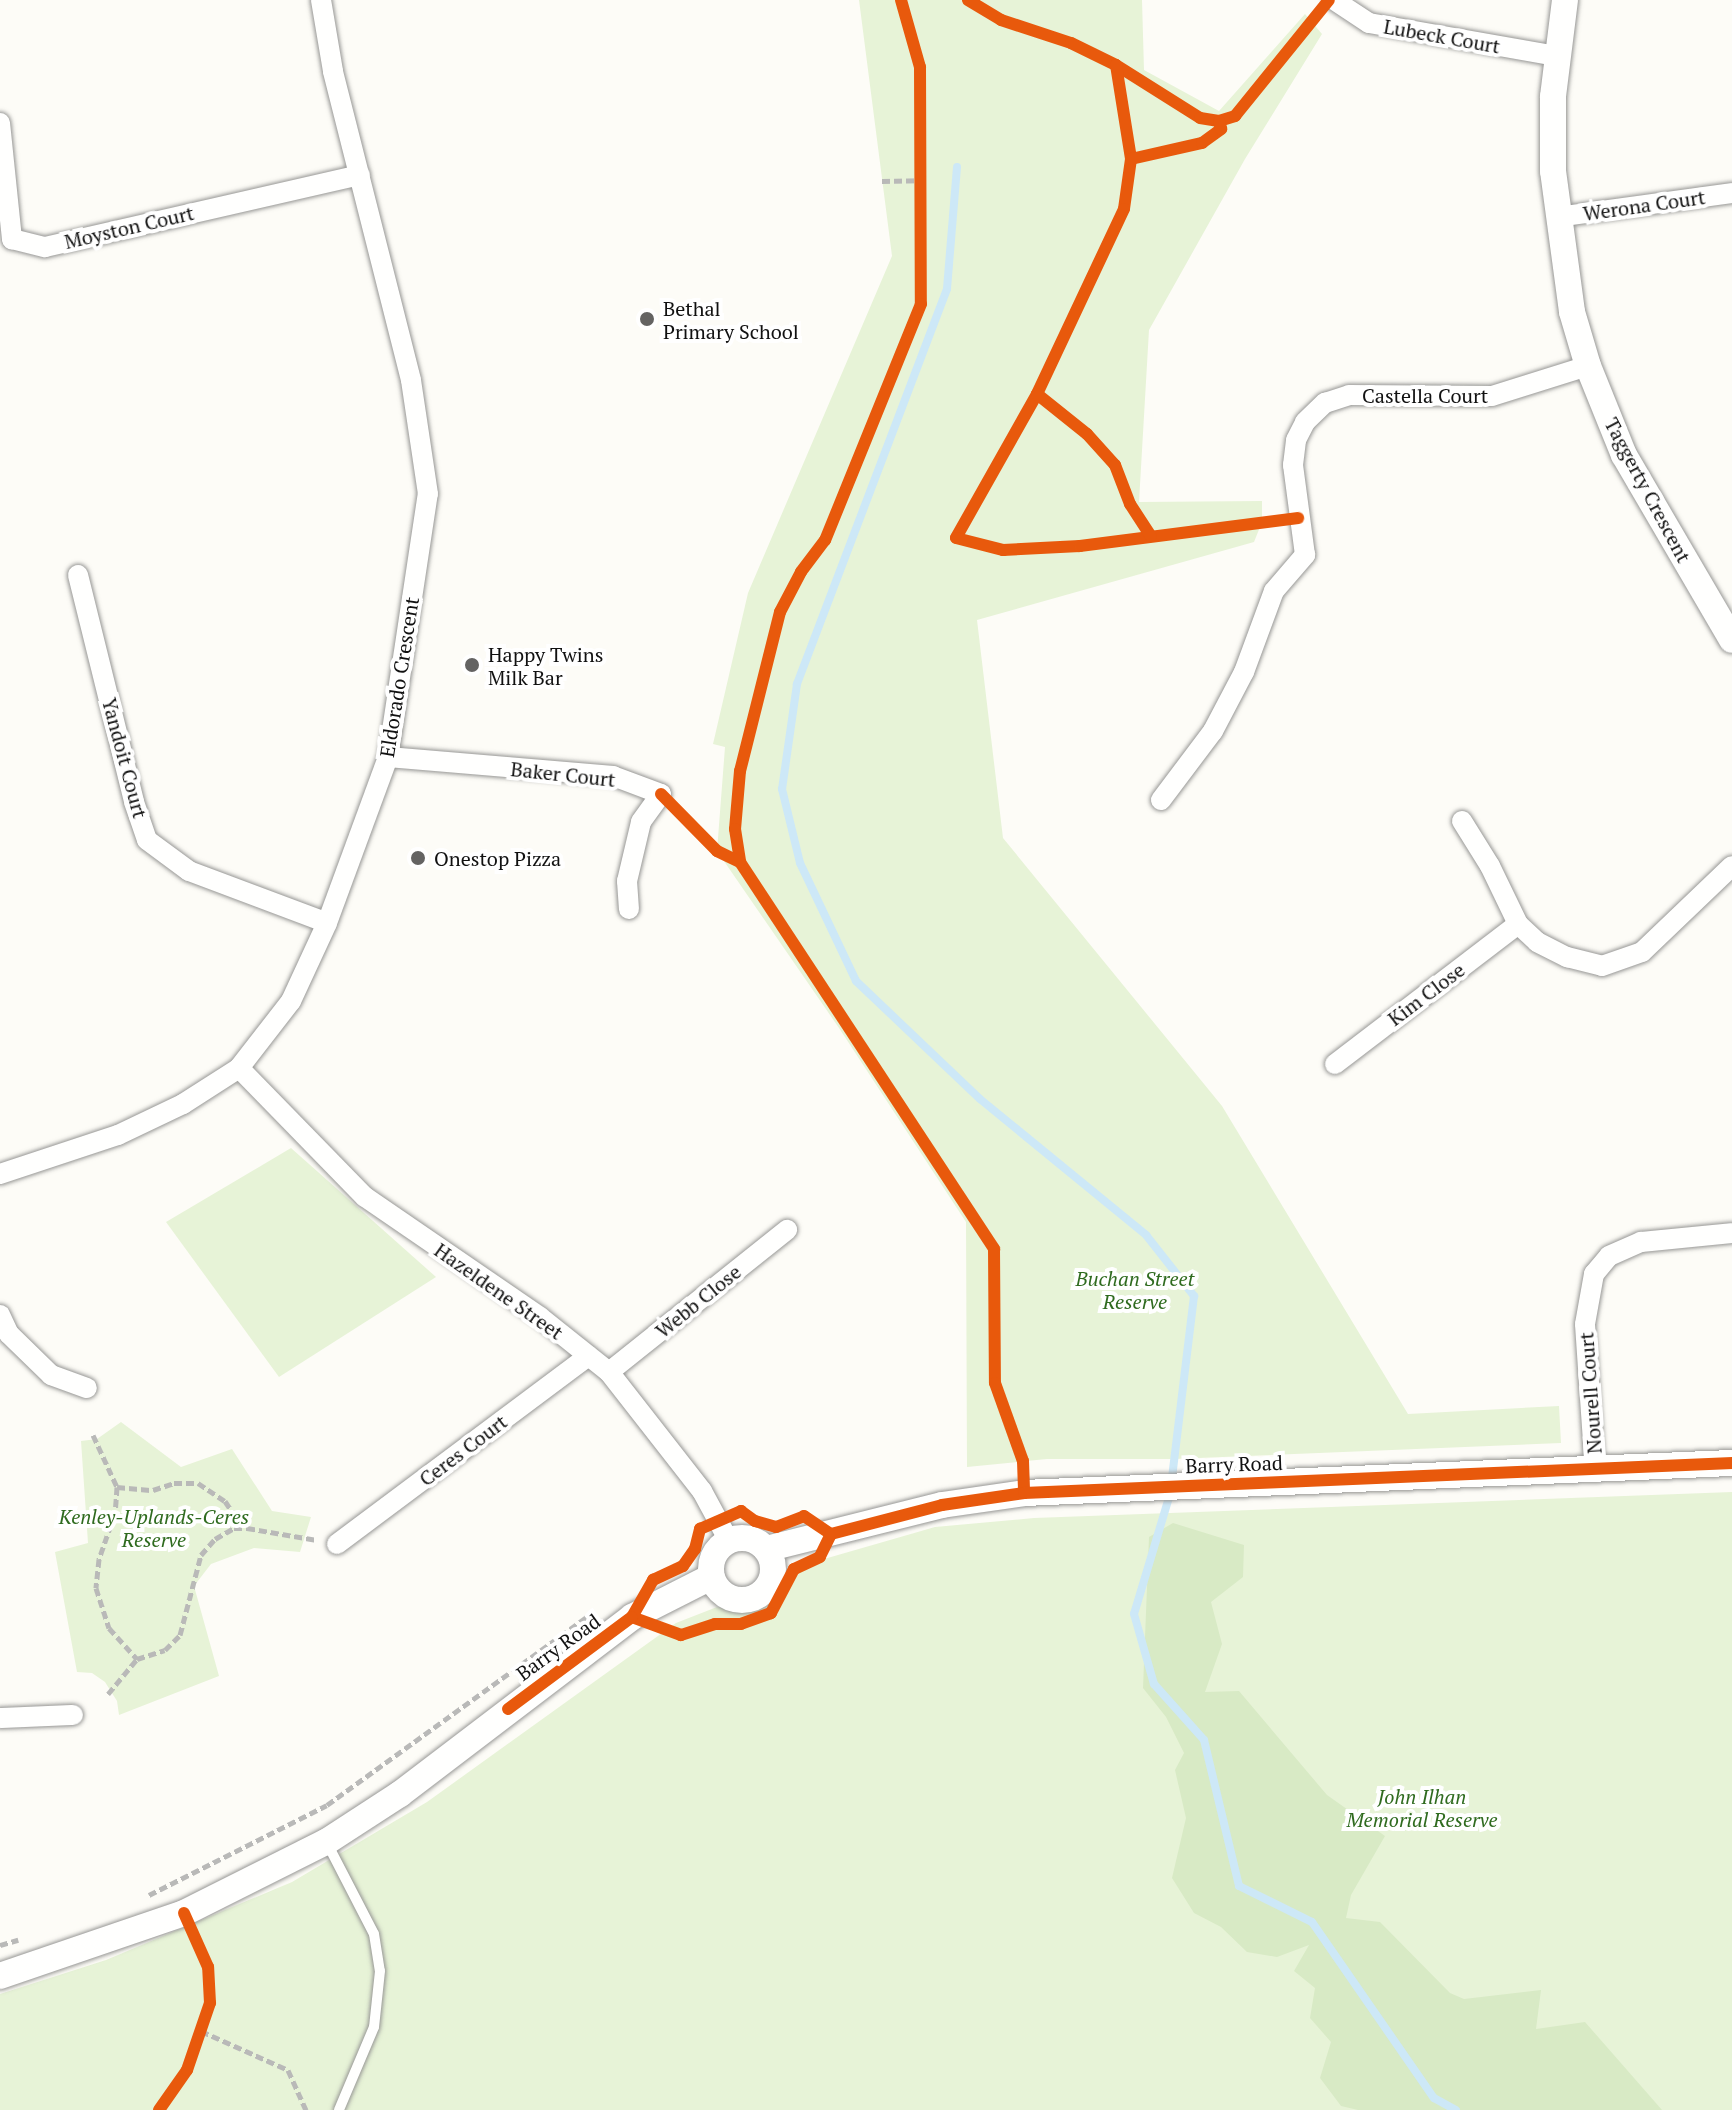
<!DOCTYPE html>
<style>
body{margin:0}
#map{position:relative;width:1732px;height:2110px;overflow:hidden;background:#fdfcf7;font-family:"PT Serif",serif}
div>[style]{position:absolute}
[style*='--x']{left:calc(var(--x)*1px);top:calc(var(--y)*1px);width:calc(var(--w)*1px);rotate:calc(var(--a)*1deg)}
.green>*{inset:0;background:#e7f3d7}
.forest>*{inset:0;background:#d8eac5}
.stream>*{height:8px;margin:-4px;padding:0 4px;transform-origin:4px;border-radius:4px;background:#cde8f7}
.path>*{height:5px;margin-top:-2.5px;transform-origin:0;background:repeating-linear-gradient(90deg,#b9b9b8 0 8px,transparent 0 12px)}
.roads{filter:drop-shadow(0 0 2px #979795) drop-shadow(0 0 2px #979795)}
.service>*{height:10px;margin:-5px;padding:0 5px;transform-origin:5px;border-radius:5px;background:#fffffe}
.minor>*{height:20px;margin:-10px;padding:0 10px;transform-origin:10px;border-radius:10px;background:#fffffe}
.tertiary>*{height:26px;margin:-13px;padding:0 13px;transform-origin:13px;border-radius:13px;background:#fffffe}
.tertiary>.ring{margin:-13px;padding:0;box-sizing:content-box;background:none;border:26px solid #fffffe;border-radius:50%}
.cycleway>*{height:12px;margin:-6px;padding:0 6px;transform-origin:6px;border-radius:6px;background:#e8590c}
.dots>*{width:22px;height:22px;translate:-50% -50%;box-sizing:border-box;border:4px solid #fff;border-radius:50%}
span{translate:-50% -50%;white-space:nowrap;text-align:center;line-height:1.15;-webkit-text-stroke:8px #fff;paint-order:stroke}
.street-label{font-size:20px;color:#111}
.poi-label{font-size:20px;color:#111}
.left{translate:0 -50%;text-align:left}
.park-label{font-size:20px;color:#2f6b1f;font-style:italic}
</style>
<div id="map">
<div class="green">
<i style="clip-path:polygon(859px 0,1142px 0,1144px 70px,1219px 111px,1305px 14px,1322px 34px,1245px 159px,1149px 330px,1139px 502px,1262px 501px,1262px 522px,1254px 542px,977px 620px,1003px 838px,1222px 1106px,1408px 1414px,1559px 1406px,1561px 1443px,1174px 1459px,1047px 1459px,967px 1467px,966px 1222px,839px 1028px,717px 851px,725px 747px,713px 744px,748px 593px,892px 256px)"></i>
<i style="clip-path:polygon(291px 1148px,436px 1277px,279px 1377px,166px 1222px)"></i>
<i style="clip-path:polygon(121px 1422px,181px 1467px,232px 1449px,272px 1511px,311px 1517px,300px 1552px,254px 1548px,211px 1564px,194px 1586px,219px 1676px,119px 1715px,117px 1701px,105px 1682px,92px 1673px,77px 1672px,55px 1552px,88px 1543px,81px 1441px,97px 1439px)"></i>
<i style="clip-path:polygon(1732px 1492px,1732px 2110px,0 2110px,0 1994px,106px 1960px,292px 1882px,427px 1802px,676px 1623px,717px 1607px,751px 1610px,769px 1600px,786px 1570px,935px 1527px,1034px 1518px)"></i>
</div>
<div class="forest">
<i style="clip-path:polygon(1173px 1523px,1244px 1545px,1243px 1577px,1211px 1602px,1222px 1644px,1205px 1692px,1239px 1691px,1327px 1795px,1385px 1836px,1351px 1895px,1346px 1918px,1380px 1922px,1450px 1993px,1464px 1999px,1541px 1990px,1536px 2029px,1585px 2022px,1662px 2110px,1358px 2110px,1341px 2106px,1320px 2078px,1331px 2042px,1310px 2018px,1315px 1988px,1294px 1971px,1309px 1945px,1277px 1957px,1247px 1952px,1221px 1927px,1194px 1913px,1172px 1878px,1186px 1818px,1175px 1770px,1184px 1753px,1166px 1717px,1143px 1688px,1149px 1537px)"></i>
</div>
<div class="stream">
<i style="--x:957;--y:167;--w:122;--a:94.7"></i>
<i style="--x:947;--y:289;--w:423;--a:110.8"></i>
<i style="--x:797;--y:684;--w:106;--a:98.1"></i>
<i style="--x:782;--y:789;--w:76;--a:76.3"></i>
<i style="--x:800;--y:863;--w:131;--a:64.6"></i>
<i style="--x:856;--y:981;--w:171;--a:43.6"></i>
<i style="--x:980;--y:1099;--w:215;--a:39.3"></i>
<i style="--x:1146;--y:1235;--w:78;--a:51.8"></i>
<i style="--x:1194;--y:1296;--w:199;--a:96.9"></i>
<i style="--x:1170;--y:1494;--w:125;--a:106.7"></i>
<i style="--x:1134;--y:1614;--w:73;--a:74.1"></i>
<i style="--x:1154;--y:1684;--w:75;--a:48.2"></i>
<i style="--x:1204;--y:1740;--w:150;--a:76.5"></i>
<i style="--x:1239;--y:1886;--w:81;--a:26.3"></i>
<i style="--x:1312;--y:1922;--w:214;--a:55.3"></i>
<i style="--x:1434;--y:2098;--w:25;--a:29"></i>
</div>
<div class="path">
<i style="--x:882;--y:181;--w:39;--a:-1"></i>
<i style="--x:93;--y:1435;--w:57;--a:65.2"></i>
<i style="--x:117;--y:1487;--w:36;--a:5"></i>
<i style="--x:153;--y:1490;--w:22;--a:-18"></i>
<i style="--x:174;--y:1483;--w:24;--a:0"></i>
<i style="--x:198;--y:1483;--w:32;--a:34"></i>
<i style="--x:225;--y:1501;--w:30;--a:56"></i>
<i style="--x:117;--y:1487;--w:26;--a:94"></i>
<i style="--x:115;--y:1513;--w:49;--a:109.2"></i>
<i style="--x:99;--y:1559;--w:29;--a:96"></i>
<i style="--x:96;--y:1588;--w:42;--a:72"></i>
<i style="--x:109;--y:1628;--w:42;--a:47.9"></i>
<i style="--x:108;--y:1694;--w:45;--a:-50.4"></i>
<i style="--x:137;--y:1659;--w:29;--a:-18"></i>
<i style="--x:165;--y:1650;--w:21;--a:-45"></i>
<i style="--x:180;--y:1635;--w:83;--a:-75.3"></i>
<i style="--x:201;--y:1555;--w:21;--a:-49"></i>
<i style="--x:215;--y:1539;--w:22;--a:-30"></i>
<i style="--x:234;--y:1528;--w:13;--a:0"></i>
<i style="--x:247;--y:1528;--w:71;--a:9.7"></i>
<i style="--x:149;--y:1895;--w:199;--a:-26.8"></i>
<i style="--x:327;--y:1805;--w:326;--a:-35.9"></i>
<i style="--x:0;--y:1945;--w:19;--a:-16"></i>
<i style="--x:201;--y:2031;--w:95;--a:24.1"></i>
<i style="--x:288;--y:2070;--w:44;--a:65.8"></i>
</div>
<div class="roads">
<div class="service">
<i style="--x:327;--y:1843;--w:102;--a:62.7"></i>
<i style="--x:374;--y:1934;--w:37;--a:81"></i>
<i style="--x:380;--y:1971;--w:56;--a:96.1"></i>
<i style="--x:374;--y:2027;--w:90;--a:112.9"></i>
</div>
<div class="minor">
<i style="--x:1334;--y:0;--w:42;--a:33.3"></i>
<i style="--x:1369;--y:23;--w:191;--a:10"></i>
<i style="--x:0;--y:123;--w:117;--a:84.1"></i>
<i style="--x:12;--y:239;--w:34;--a:14"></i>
<i style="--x:45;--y:247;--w:323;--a:-12.9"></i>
<i style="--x:1557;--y:217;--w:177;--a:-7.8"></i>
<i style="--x:78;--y:575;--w:234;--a:76.1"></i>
<i style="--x:134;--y:802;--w:40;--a:71.1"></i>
<i style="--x:147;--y:840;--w:52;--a:36.4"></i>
<i style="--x:189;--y:871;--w:147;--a:20.6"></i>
<i style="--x:388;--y:757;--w:226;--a:4.8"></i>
<i style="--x:613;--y:776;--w:51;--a:20.6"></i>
<i style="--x:661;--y:794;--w:34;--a:126"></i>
<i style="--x:641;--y:822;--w:61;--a:103.3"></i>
<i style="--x:627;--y:881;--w:28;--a:86"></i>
<i style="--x:1161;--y:800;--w:86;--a:-53"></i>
<i style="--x:1213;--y:731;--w:67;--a:-62.3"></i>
<i style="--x:1244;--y:672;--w:86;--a:-69.7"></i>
<i style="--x:1274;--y:591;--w:48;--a:-49.3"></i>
<i style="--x:1305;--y:555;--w:91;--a:-97.6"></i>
<i style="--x:1293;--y:465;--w:25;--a:-83"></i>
<i style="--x:1296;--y:440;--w:20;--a:-63"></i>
<i style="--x:1305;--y:422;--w:28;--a:-44"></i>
<i style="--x:1325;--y:403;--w:25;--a:-18"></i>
<i style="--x:1349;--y:395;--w:143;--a:0.4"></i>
<i style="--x:1492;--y:396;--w:101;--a:-17.4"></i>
<i style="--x:1462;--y:821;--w:53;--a:58.1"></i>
<i style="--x:1490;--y:866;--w:64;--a:64.2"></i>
<i style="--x:1518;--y:924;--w:26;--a:43"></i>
<i style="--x:1537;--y:942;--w:34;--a:27"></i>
<i style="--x:1567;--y:957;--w:36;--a:14"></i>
<i style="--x:1602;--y:966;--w:42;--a:-19.3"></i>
<i style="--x:1642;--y:952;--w:124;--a:-43.7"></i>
<i style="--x:1335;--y:1064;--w:230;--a:-37.4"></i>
<i style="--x:239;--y:1068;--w:180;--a:45.7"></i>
<i style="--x:365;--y:1197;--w:212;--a:34.4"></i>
<i style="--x:540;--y:1317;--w:88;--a:38.6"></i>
<i style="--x:609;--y:1372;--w:151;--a:52"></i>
<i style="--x:702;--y:1491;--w:57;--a:61.6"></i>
<i style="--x:0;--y:1174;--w:124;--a:-18.3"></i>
<i style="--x:118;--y:1135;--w:72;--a:-25.5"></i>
<i style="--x:183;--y:1104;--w:67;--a:-32.7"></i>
<i style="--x:239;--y:1068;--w:85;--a:-52.2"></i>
<i style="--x:291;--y:1001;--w:86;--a:-65.2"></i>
<i style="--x:327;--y:923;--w:177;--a:-69.8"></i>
<i style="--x:388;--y:757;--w:266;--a:-81.4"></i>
<i style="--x:428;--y:494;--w:115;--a:-98.5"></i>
<i style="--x:411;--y:380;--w:319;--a:-104.2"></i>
<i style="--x:333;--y:71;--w:72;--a:-99.6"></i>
<i style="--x:0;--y:1315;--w:21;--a:65"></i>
<i style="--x:9;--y:1334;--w:59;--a:44.3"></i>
<i style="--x:51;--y:1375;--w:38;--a:20"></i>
<i style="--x:609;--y:1372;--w:228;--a:-38.6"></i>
<i style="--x:1595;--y:1471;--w:147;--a:-93.9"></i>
<i style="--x:1585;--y:1324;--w:51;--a:-79.8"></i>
<i style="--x:1594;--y:1274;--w:23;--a:-50"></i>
<i style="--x:1609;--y:1256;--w:35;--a:-24"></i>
<i style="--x:1641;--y:1242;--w:91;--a:-5.6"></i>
<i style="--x:337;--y:1544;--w:314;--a:-36.8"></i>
<i style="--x:0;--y:1718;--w:73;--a:-2.4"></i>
</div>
<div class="tertiary">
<i style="--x:1565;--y:0;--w:98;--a:97.1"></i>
<i style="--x:1553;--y:97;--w:74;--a:90"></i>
<i style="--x:1553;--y:171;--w:142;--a:82.3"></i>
<i style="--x:1572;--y:312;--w:56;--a:73.5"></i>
<i style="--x:1588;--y:366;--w:96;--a:68"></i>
<i style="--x:1624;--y:455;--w:214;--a:59.7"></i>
<i class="ring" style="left:711px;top:1538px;width:36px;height:36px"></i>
<i style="--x:766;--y:1549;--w:181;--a:-14"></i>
<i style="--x:942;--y:1505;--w:83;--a:-8.3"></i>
<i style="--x:1024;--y:1493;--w:709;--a:-2.43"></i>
<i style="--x:0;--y:1976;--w:194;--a:-18.9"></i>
<i style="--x:184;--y:1913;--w:159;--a:-26.6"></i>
<i style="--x:326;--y:1842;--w:88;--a:-33"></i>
<i style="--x:400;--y:1794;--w:292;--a:-37.3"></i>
<i style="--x:632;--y:1617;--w:89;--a:-26.9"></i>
</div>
</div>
<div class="cycleway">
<i style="--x:901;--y:0;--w:70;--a:74.2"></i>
<i style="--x:920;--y:67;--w:237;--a:89.8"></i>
<i style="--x:921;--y:304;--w:255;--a:112.1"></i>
<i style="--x:825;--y:540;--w:40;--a:127"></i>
<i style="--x:801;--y:572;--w:45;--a:117.7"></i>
<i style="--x:780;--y:612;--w:164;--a:104.1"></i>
<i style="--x:740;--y:771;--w:58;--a:94.9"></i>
<i style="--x:735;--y:829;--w:33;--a:81"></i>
<i style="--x:740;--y:862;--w:463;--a:56.7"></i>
<i style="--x:994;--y:1249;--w:134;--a:89.6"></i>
<i style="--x:995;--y:1383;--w:83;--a:70.3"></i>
<i style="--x:1023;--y:1461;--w:32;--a:88"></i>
<i style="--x:968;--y:0;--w:39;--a:31"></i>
<i style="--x:1001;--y:20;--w:74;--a:18.2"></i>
<i style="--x:1071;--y:43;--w:50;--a:26.1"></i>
<i style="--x:1116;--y:65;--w:99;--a:32.2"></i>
<i style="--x:1200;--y:118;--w:19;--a:9"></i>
<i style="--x:1219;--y:121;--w:17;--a:-17"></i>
<i style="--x:1235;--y:116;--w:149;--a:-51"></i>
<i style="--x:1116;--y:65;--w:95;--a:80.9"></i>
<i style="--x:1131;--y:159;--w:50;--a:98"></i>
<i style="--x:1124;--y:209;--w:204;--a:115.2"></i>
<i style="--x:1037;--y:394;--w:165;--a:119.4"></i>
<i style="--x:956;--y:538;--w:49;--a:14.3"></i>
<i style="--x:1003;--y:550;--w:77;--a:-3"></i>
<i style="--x:1080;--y:546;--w:220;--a:-7.3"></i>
<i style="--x:1131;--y:159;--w:73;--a:-12.7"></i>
<i style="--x:1202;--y:143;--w:24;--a:-36"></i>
<i style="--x:1221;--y:129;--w:8;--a:-104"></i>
<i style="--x:1037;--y:394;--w:64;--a:38.7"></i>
<i style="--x:1087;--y:434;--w:42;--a:47.9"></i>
<i style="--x:1115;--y:465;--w:42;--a:69"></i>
<i style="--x:1130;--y:504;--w:38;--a:57"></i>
<i style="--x:661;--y:794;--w:80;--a:45.5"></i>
<i style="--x:717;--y:851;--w:25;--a:26"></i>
<i style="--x:741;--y:1511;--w:17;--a:36"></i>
<i style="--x:755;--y:1521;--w:22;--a:16"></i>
<i style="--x:776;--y:1527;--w:30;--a:-21"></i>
<i style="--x:804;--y:1516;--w:32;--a:34"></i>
<i style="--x:831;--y:1534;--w:25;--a:116"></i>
<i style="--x:820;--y:1557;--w:29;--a:155"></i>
<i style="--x:794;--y:1569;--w:50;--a:117.6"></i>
<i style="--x:771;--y:1613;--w:32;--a:160"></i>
<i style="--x:741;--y:1624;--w:26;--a:180"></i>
<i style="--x:715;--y:1624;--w:36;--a:162"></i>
<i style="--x:681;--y:1635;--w:52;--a:-159.8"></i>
<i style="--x:632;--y:1617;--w:43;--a:-60.4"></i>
<i style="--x:653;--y:1580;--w:33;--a:-25"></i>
<i style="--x:683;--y:1566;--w:21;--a:-55"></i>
<i style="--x:695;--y:1549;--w:21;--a:-76"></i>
<i style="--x:700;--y:1529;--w:45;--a:-23.7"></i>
<i style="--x:831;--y:1534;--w:115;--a:-14.6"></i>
<i style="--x:942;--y:1505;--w:83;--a:-8.3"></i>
<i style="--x:1024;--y:1493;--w:709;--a:-2.43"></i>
<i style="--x:508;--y:1709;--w:154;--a:-36.6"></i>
<i style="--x:159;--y:2110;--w:49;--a:-55"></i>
<i style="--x:187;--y:2070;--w:71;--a:-71.1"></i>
<i style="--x:210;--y:2003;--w:36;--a:-93"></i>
<i style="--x:208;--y:1967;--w:59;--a:-114"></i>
</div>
<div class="dots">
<i style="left:647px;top:319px;background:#646362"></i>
<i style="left:472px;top:665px;background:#646362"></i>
<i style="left:418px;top:858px;background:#646362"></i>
</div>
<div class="street-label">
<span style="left:1442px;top:36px;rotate:10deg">Lubeck Court</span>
<span style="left:1644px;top:205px;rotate:-8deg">Werona Court</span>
<span style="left:129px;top:227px;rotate:-13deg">Moyston Court</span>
<span style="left:1425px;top:395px">Castella Court</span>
<span style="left:1648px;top:490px;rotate:62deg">Taggerty Crescent</span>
<span style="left:399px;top:677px;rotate:-81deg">Eldorado Crescent</span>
<span style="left:125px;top:758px;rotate:75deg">Yandoit Court</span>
<span style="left:563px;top:774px;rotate:6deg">Baker Court</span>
<span style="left:1426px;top:994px;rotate:-37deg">Kim Close</span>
<span style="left:499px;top:1291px;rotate:35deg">Hazeldene Street</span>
<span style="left:698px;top:1301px;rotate:-39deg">Webb Close</span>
<span style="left:1590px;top:1393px;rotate:-94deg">Nourell Court</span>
<span style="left:463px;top:1450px;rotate:-37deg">Ceres Court</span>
<span style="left:1234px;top:1464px;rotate:-2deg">Barry Road</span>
<span style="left:558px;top:1647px;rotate:-36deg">Barry Road</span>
</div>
<div class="poi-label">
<span class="left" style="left:663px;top:320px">Bethal<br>Primary School</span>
<span class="left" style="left:488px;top:666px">Happy Twins<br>Milk Bar</span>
<span class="left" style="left:434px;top:858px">Onestop Pizza</span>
</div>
<div class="park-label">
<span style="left:1135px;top:1290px">Buchan Street<br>Reserve</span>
<span style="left:154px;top:1528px">Kenley-Uplands-Ceres<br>Reserve</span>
<span style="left:1422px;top:1808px">John Ilhan<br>Memorial Reserve</span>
</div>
</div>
